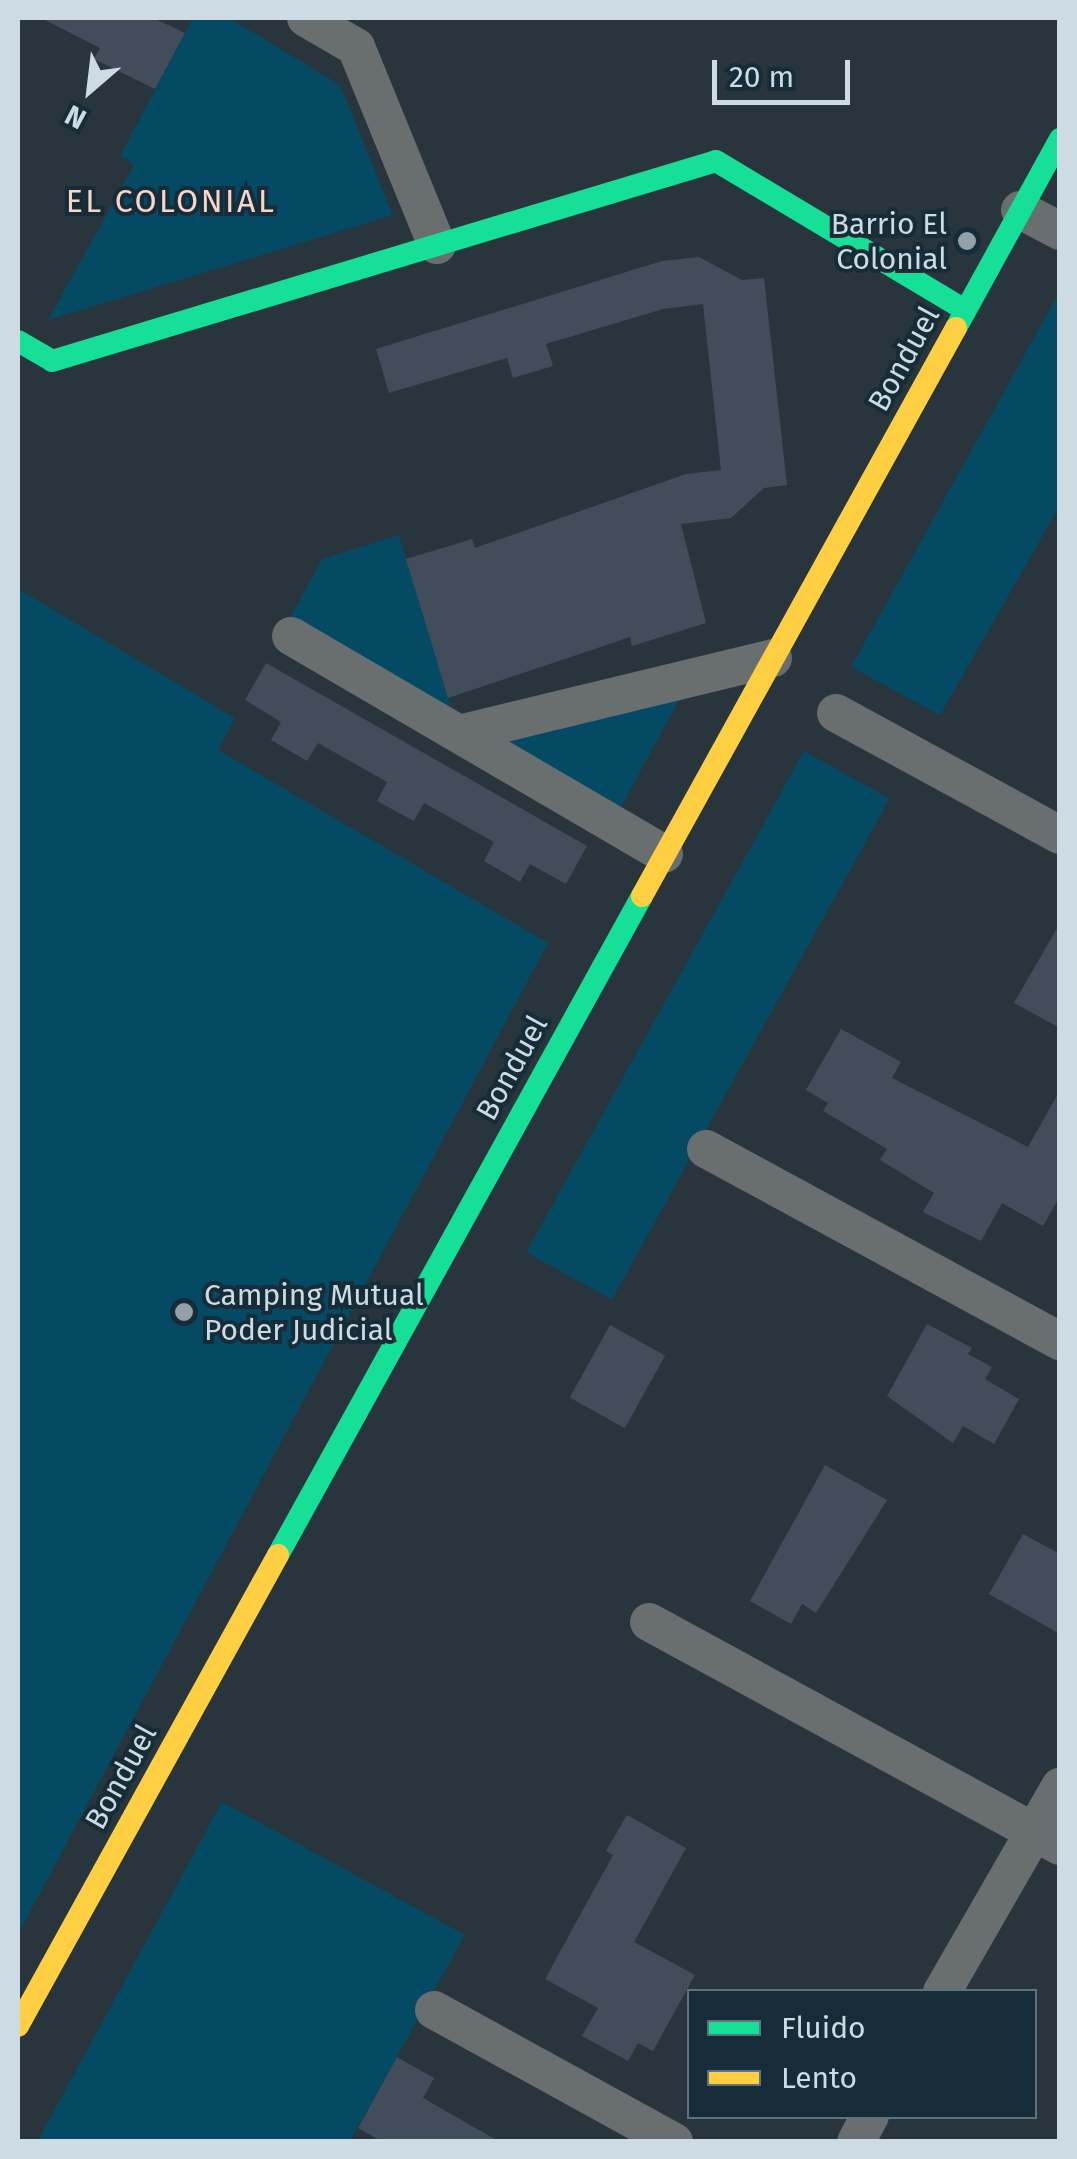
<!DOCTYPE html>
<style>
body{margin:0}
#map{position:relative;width:1077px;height:2159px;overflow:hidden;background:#28353c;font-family:"Fira Sans",sans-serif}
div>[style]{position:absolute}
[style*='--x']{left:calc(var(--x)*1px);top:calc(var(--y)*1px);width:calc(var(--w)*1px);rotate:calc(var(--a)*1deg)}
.green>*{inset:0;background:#054a64;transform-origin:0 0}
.building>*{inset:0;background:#424d5b;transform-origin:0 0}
.street>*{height:38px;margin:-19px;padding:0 19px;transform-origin:19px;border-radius:19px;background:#696e6f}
.fast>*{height:22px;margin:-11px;padding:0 11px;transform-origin:11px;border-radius:11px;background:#16e098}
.slow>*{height:22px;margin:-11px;padding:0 11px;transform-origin:11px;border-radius:11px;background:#ffcf43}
.dots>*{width:28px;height:28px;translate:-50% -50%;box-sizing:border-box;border:5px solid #162d39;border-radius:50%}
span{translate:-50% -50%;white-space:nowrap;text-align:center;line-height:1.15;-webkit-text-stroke:8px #162d39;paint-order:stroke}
.poi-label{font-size:30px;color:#cddbe3}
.right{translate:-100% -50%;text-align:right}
.left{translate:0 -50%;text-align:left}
.street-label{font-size:30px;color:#cddbe3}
.neighbourhood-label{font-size:32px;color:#f6d5ca;letter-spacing:2.5px}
.frame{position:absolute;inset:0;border:20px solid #cddbe3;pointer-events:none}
.legend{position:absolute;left:687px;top:1989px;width:350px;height:130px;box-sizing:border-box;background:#162d39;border:2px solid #5f737d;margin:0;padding:12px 18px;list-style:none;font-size:30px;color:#cddbe3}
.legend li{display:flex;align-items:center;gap:20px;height:50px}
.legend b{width:50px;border:2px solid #5f737d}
.north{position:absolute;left:40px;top:40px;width:100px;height:100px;-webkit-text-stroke:8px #162d39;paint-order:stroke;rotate:208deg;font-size:28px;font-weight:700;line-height:40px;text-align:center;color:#cddbe3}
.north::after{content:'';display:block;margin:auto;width:35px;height:45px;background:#cddbe3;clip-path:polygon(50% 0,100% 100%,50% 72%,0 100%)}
.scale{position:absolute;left:712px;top:60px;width:138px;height:45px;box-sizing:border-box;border:5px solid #cddbe3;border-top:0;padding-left:12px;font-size:30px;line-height:35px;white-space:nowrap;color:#cddbe3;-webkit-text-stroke:8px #162d39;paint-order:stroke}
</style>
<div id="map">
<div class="green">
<i style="clip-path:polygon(193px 18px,229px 18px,340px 85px,393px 215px,48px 320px,134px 165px,120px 156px)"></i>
<i style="clip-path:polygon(1059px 293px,1059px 507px,940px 715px,851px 667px)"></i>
<i style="clip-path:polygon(399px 535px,455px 721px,287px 623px,322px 559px)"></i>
<i style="clip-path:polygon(18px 589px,235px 718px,218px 750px,548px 943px,18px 1934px)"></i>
<i style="clip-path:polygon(682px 694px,619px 811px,494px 740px)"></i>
<i style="left:804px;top:751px;width:98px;height:573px;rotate:29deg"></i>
<i style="clip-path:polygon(222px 1802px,465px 1935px,350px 2141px,37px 2142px)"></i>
</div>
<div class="building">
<i style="clip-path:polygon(41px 18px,153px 18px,185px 33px,155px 89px,94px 59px,100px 48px)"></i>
<i style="clip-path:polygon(699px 257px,742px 280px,764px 278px,787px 485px,764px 488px,731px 518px,681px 524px,706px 623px,632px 646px,630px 637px,448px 698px,406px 559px,472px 539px,475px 548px,686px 474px,721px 470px,703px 304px,663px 309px,546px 344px,553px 366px,513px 378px,507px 358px,389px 393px,376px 349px,662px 261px)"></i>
<i style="clip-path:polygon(266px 663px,587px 846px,566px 884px,530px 864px,520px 882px,484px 861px,494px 842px,424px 803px,414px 821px,377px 801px,387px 782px,318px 743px,307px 761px,271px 740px,281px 722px,245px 700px)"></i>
<i style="clip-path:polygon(1060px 923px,1060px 1028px,1014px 1003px)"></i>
<i style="clip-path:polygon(841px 1029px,901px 1062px,892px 1078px,1028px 1147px,1060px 1090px,1060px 1196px,1043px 1226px,1002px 1203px,981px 1241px,923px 1212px,934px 1193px,880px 1160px,887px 1149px,823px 1111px,828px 1103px,806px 1090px)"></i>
<i style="clip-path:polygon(927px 1324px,972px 1348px,968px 1354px,992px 1367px,985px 1379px,1019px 1399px,994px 1444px,963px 1426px,953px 1443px,887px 1396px)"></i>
<i style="left:610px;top:1325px;width:63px;height:83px;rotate:29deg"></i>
<i style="clip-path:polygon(825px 1465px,887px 1500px,816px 1613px,802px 1604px,791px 1624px,750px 1601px)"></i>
<i style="clip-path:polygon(1023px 1534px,1060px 1554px,1060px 1634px,989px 1594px)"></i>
<i style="clip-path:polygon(627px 1815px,686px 1848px,634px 1942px,695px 1975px,653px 2051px,638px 2043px,628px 2061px,582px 2036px,598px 2008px,545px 1979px,613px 1855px,606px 1851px)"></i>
<i style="clip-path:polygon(397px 2057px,434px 2078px,423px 2098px,500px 2142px,383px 2142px,358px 2128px)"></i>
</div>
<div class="street">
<i style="--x:306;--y:18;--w:58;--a:30.1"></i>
<i style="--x:356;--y:47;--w:214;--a:67.8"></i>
<i style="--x:1020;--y:210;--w:45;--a:27.7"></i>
<i style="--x:291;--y:636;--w:432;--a:30.3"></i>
<i style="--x:836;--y:713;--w:255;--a:28.6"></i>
<i style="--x:459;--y:734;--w:323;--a:-13.6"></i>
<i style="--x:706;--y:1149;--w:403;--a:28.5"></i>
<i style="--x:649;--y:1622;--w:468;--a:28.6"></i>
<i style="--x:942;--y:1992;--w:237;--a:-60.1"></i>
<i style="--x:434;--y:2010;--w:274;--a:28.8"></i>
<i style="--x:856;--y:2142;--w:30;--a:-62"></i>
</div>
<div class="fast">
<i style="--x:956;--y:328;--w:216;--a:-61.2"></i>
<i style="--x:18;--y:341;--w:39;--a:30"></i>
<i style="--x:52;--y:361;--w:693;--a:-16.76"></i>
<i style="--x:716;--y:161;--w:290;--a:30.9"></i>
<i style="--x:278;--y:1555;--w:753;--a:-61.09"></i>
</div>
<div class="slow">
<i style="--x:642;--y:896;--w:649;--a:-61.07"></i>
<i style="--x:18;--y:2026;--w:538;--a:-61.1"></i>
</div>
<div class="dots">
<i style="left:967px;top:241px;background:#93a1a9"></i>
<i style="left:184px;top:1312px;background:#93a1a9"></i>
</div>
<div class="poi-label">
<span class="right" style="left:947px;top:241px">Barrio El<br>Colonial</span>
<span class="left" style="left:204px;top:1312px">Camping Mutual<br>Poder Judicial</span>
</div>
<div class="street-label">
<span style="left:904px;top:359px;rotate:-61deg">Bonduel</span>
<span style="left:512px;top:1068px;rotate:-61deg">Bonduel</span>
<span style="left:121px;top:1777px;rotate:-61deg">Bonduel</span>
</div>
<div class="neighbourhood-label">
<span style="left:171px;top:201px">EL COLONIAL</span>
</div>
<div class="frame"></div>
<ul class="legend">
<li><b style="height:12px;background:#16e098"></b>Fluido</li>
<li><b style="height:12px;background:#ffcf43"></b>Lento</li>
</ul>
<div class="north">N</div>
<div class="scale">20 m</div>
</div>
